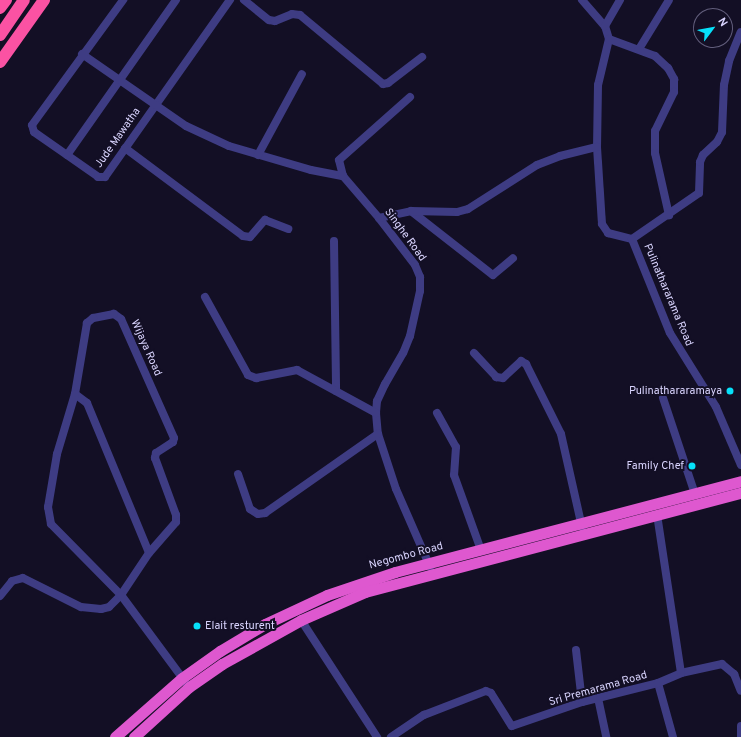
<!DOCTYPE html>
<style>
body{margin:0}
#map{position:relative;width:741px;height:737px;overflow:hidden;background:#130f25;font-family:Overpass,sans-serif}
div>[style]{position:absolute}
[style*='--x']{left:calc(var(--x)*1px);top:calc(var(--y)*1px);width:calc(var(--w)*1px);rotate:calc(var(--a)*1deg)}
.minor>*{height:8px;margin:-4px;padding:0 4px;transform-origin:4px;border-radius:4px;background:#3e3c83}
.trunk>*{height:11px;margin:-5.5px;padding:0 5.5px;transform-origin:5.5px;border-radius:5.5px;background:#de58cf}
.motorway>*{height:12px;margin:-6px;padding:0 6px;transform-origin:6px;border-radius:6px;background:#fb52a3}
.dots>*{width:11px;height:11px;translate:-50% -50%;box-sizing:border-box;border:2px solid #130f25;border-radius:50%}
span{translate:-50% -50%;white-space:nowrap;text-align:center;line-height:1.15;-webkit-text-stroke:4px #130f25;paint-order:stroke}
.street-label{font-size:11px;color:#d9d4fe}
.poi-label{font-size:11px;color:#d9d4fe}
.right{translate:-100% -50%;text-align:right}
.left{translate:0 -50%;text-align:left}
.north{position:absolute;left:693px;top:8px;width:40px;height:40px;box-sizing:border-box;background:#130f25;border:1px solid #625e7c;border-radius:50%;rotate:58deg;font-size:11px;font-weight:700;line-height:16px;text-align:center;color:#d9d4fe}
.north::after{content:'';display:block;margin:auto;width:14px;height:18px;background:#06e0f9;clip-path:polygon(50% 0,100% 100%,50% 72%,0 100%)}
</style>
<div id="map">
<div class="minor">
<i style="--x:176;--y:0;--w:189;--a:125.1"></i>
<i style="--x:67;--y:155;--w:38;--a:35"></i>
<i style="--x:98;--y:177;--w:7;--a:0"></i>
<i style="--x:105;--y:177;--w:217;--a:-54.8"></i>
<i style="--x:244;--y:0;--w:32;--a:39"></i>
<i style="--x:269;--y:20;--w:6;--a:9"></i>
<i style="--x:275;--y:21;--w:18;--a:-22"></i>
<i style="--x:292;--y:14;--w:8;--a:7"></i>
<i style="--x:300;--y:15;--w:108;--a:39.7"></i>
<i style="--x:383;--y:84;--w:5;--a:-11"></i>
<i style="--x:388;--y:83;--w:43;--a:-37.4"></i>
<i style="--x:582;--y:0;--w:35;--a:49"></i>
<i style="--x:605;--y:26;--w:14;--a:73"></i>
<i style="--x:609;--y:39;--w:47;--a:103.4"></i>
<i style="--x:598;--y:85;--w:62;--a:90.9"></i>
<i style="--x:597;--y:147;--w:77;--a:86.3"></i>
<i style="--x:602;--y:224;--w:11;--a:56"></i>
<i style="--x:608;--y:233;--w:25;--a:14"></i>
<i style="--x:605;--y:26;--w:30;--a:-60"></i>
<i style="--x:609;--y:39;--w:49;--a:20.3"></i>
<i style="--x:655;--y:56;--w:18;--a:43"></i>
<i style="--x:668;--y:68;--w:13;--a:61"></i>
<i style="--x:674;--y:79;--w:13;--a:90"></i>
<i style="--x:674;--y:92;--w:43;--a:116"></i>
<i style="--x:655;--y:131;--w:22;--a:90"></i>
<i style="--x:655;--y:153;--w:64;--a:77.3"></i>
<i style="--x:639;--y:49;--w:57;--a:-58.5"></i>
<i style="--x:82;--y:54;--w:126;--a:34.7"></i>
<i style="--x:186;--y:126;--w:47;--a:24.9"></i>
<i style="--x:229;--y:146;--w:85;--a:16.3"></i>
<i style="--x:311;--y:170;--w:33;--a:11"></i>
<i style="--x:343;--y:176;--w:55;--a:49.4"></i>
<i style="--x:379;--y:218;--w:59;--a:52.5"></i>
<i style="--x:415;--y:265;--w:13;--a:67"></i>
<i style="--x:420;--y:277;--w:14;--a:90"></i>
<i style="--x:420;--y:291;--w:46;--a:102.5"></i>
<i style="--x:410;--y:336;--w:18;--a:112"></i>
<i style="--x:403;--y:353;--w:36;--a:120"></i>
<i style="--x:385;--y:384;--w:19;--a:115"></i>
<i style="--x:377;--y:401;--w:12;--a:95"></i>
<i style="--x:376;--y:413;--w:21;--a:85"></i>
<i style="--x:378;--y:434;--w:58;--a:71.9"></i>
<i style="--x:396;--y:489;--w:85;--a:66.4"></i>
<i style="--x:125;--y:148;--w:147;--a:36.7"></i>
<i style="--x:243;--y:236;--w:7;--a:8"></i>
<i style="--x:250;--y:237;--w:23;--a:-49"></i>
<i style="--x:265;--y:220;--w:25;--a:21"></i>
<i style="--x:67;--y:155;--w:40;--a:-145.1"></i>
<i style="--x:34;--y:132;--w:7;--a:-106"></i>
<i style="--x:32;--y:125;--w:155;--a:-53.9"></i>
<i style="--x:258;--y:155;--w:92;--a:-61.5"></i>
<i style="--x:343;--y:176;--w:16;--a:-104"></i>
<i style="--x:339;--y:160;--w:95;--a:-41.6"></i>
<i style="--x:411;--y:211;--w:104;--a:38"></i>
<i style="--x:493;--y:275;--w:26;--a:-40"></i>
<i style="--x:379;--y:218;--w:33;--a:-12"></i>
<i style="--x:411;--y:211;--w:46;--a:1.2"></i>
<i style="--x:457;--y:212;--w:11;--a:-15"></i>
<i style="--x:468;--y:209;--w:82;--a:-32.5"></i>
<i style="--x:537;--y:165;--w:25;--a:-21"></i>
<i style="--x:560;--y:156;--w:38;--a:-14"></i>
<i style="--x:632;--y:239;--w:81;--a:-34.5"></i>
<i style="--x:699;--y:193;--w:31;--a:-88"></i>
<i style="--x:700;--y:162;--w:8;--a:-67"></i>
<i style="--x:703;--y:155;--w:19;--a:-43"></i>
<i style="--x:717;--y:142;--w:11;--a:-63"></i>
<i style="--x:722;--y:132;--w:47;--a:-87.6"></i>
<i style="--x:724;--y:85;--w:25;--a:-78"></i>
<i style="--x:729;--y:61;--w:31;--a:-68"></i>
<i style="--x:632;--y:239;--w:101;--a:68"></i>
<i style="--x:670;--y:333;--w:87;--a:58.1"></i>
<i style="--x:716;--y:407;--w:63;--a:66.7"></i>
<i style="--x:334;--y:241;--w:150;--a:89.2"></i>
<i style="--x:205;--y:297;--w:89;--a:61.1"></i>
<i style="--x:248;--y:375;--w:9;--a:21"></i>
<i style="--x:256;--y:378;--w:42;--a:-11"></i>
<i style="--x:297;--y:370;--w:90;--a:28.6"></i>
<i style="--x:474;--y:353;--w:33;--a:47"></i>
<i style="--x:496;--y:377;--w:7;--a:8"></i>
<i style="--x:503;--y:378;--w:25;--a:-43"></i>
<i style="--x:521;--y:361;--w:6;--a:31"></i>
<i style="--x:526;--y:364;--w:78;--a:63.4"></i>
<i style="--x:561;--y:434;--w:95;--a:77.3"></i>
<i style="--x:75;--y:394;--w:15;--a:37"></i>
<i style="--x:87;--y:403;--w:162;--a:67.5"></i>
<i style="--x:663;--y:398;--w:101;--a:71.6"></i>
<i style="--x:437;--y:413;--w:39;--a:61"></i>
<i style="--x:456;--y:447;--w:28;--a:94"></i>
<i style="--x:454;--y:475;--w:80;--a:70.2"></i>
<i style="--x:238;--y:474;--w:37;--a:71"></i>
<i style="--x:250;--y:509;--w:9;--a:32"></i>
<i style="--x:258;--y:514;--w:7;--a:-8"></i>
<i style="--x:265;--y:513;--w:138;--a:-35"></i>
<i style="--x:0;--y:596;--w:19;--a:-51"></i>
<i style="--x:12;--y:581;--w:11;--a:-15"></i>
<i style="--x:23;--y:578;--w:65;--a:26.6"></i>
<i style="--x:81;--y:607;--w:20;--a:6"></i>
<i style="--x:101;--y:609;--w:8;--a:-14"></i>
<i style="--x:109;--y:607;--w:17;--a:-45"></i>
<i style="--x:121;--y:595;--w:50;--a:-56.3"></i>
<i style="--x:149;--y:553;--w:41;--a:-48.9"></i>
<i style="--x:176;--y:522;--w:7;--a:-90"></i>
<i style="--x:176;--y:515;--w:61;--a:-110.2"></i>
<i style="--x:155;--y:458;--w:5;--a:-79"></i>
<i style="--x:156;--y:453;--w:20;--a:-33"></i>
<i style="--x:173;--y:442;--w:4;--a:-76"></i>
<i style="--x:174;--y:438;--w:130;--a:-114"></i>
<i style="--x:121;--y:319;--w:9;--a:-144"></i>
<i style="--x:114;--y:314;--w:21;--a:169"></i>
<i style="--x:93;--y:318;--w:8;--a:140"></i>
<i style="--x:87;--y:323;--w:72;--a:99.6"></i>
<i style="--x:75;--y:394;--w:63;--a:106.7"></i>
<i style="--x:57;--y:454;--w:54;--a:99.6"></i>
<i style="--x:48;--y:507;--w:17;--a:80"></i>
<i style="--x:51;--y:524;--w:100;--a:45.4"></i>
<i style="--x:121;--y:595;--w:114;--a:53.5"></i>
<i style="--x:301;--y:620;--w:140;--a:57"></i>
<i style="--x:576;--y:650;--w:52;--a:83.4"></i>
<i style="--x:681;--y:673;--w:42;--a:-12.4"></i>
<i style="--x:722;--y:664;--w:16;--a:40"></i>
<i style="--x:734;--y:674;--w:18;--a:68"></i>
<i style="--x:658;--y:683;--w:56;--a:74.5"></i>
<i style="--x:598;--y:698;--w:40;--a:78"></i>
<i style="--x:391;--y:737;--w:40;--a:-34"></i>
<i style="--x:424;--y:715;--w:66;--a:-21.2"></i>
<i style="--x:486;--y:691;--w:5;--a:22"></i>
<i style="--x:491;--y:693;--w:39;--a:58"></i>
<i style="--x:512;--y:726;--w:74;--a:-18.9"></i>
<i style="--x:582;--y:702;--w:78;--a:-14"></i>
<i style="--x:658;--y:683;--w:25;--a:-23"></i>
<i style="--x:681;--y:673;--w:160;--a:-98.6"></i>
<i style="--x:741;--y:737;--w:11;--a:-90"></i>
</div>
<div class="trunk">
<i style="--x:115;--y:737;--w:89;--a:-41.4"></i>
<i style="--x:182;--y:678;--w:47;--a:-35.4"></i>
<i style="--x:220;--y:651;--w:52;--a:-31"></i>
<i style="--x:265;--y:624;--w:68;--a:-25.1"></i>
<i style="--x:327;--y:595;--w:72;--a:-18.7"></i>
<i style="--x:395;--y:572;--w:358;--a:-14.7"></i>
<i style="--x:134;--y:737;--w:74;--a:-42.3"></i>
<i style="--x:189;--y:687;--w:40;--a:-34.9"></i>
<i style="--x:222;--y:664;--w:90;--a:-29.1"></i>
<i style="--x:301;--y:620;--w:70;--a:-23.6"></i>
<i style="--x:365;--y:592;--w:389;--a:-14.8"></i>
</div>
<div class="motorway">
<i style="--x:0;--y:8;--w:10;--a:-53"></i>
<i style="--x:0;--y:35;--w:42;--a:-55.6"></i>
<i style="--x:0;--y:62;--w:76;--a:-54.6"></i>
</div>
<div class="dots">
<i style="left:730px;top:391px;background:#06e0f9"></i>
<i style="left:692px;top:466px;background:#06e0f9"></i>
<i style="left:197px;top:626px;background:#06e0f9"></i>
</div>
<div class="street-label">
<span style="left:118px;top:138px;rotate:-55deg">Jude Mawatha</span>
<span style="left:405px;top:235px;rotate:54deg">Singhe Road</span>
<span style="left:668px;top:295px;rotate:67deg">Pulinathararama Road</span>
<span style="left:146px;top:348px;rotate:66deg">Wijaya Road</span>
<span style="left:406px;top:556px;rotate:-15deg">Negombo Road</span>
<span style="left:598px;top:689px;rotate:-16deg">Sri Premarama Road</span>
</div>
<div class="poi-label">
<span class="right" style="left:722px;top:391px">Pulinathararamaya</span>
<span class="right" style="left:684px;top:466px">Family Chef</span>
<span class="left" style="left:205px;top:626px">Elait resturent</span>
</div>
<div class="north">N</div>
</div>
